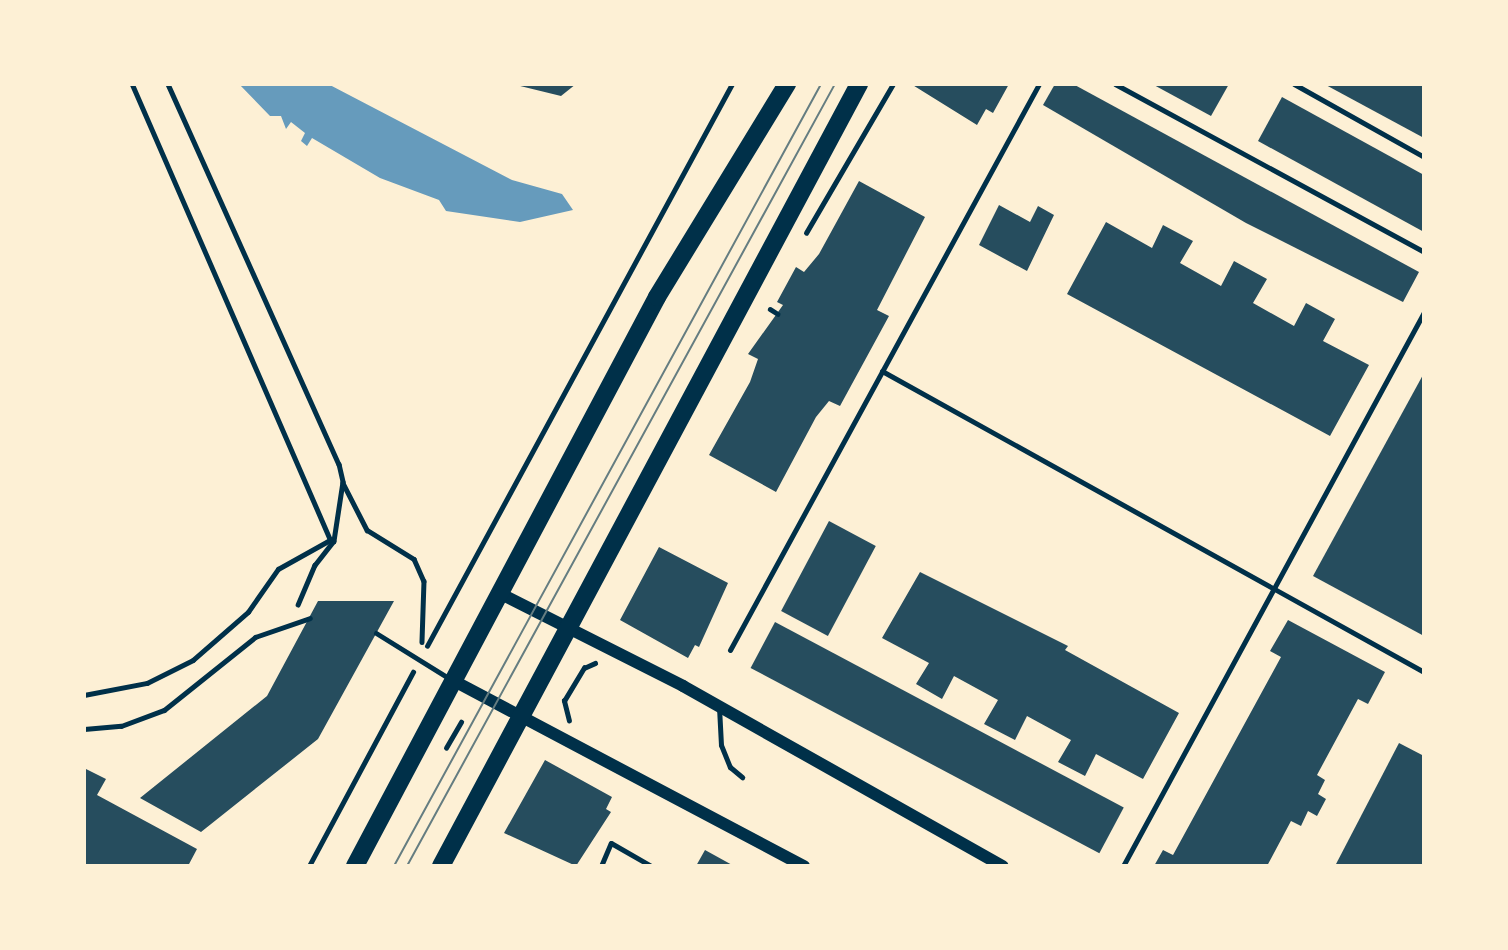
<!DOCTYPE html>
<style>
body{margin:0}
#map{position:relative;width:1508px;height:950px;overflow:hidden;background:#fdf0d5;font-family:"Fira Sans Condensed",sans-serif}
div>[style]{position:absolute}
[style*='--x']{left:calc(var(--x)*1px);top:calc(var(--y)*1px);width:calc(var(--w)*1px);rotate:calc(var(--a)*1deg)}
.water>*{inset:0;background:#669bbc}
.building>*{inset:0;background:#264d5e;transform-origin:0 0}
.path>*{height:4.5px;margin:-2.25px;padding:0 2.25px;transform-origin:2.25px;border-radius:2.25px;background:#003049}
.service>*{height:5px;margin:-2.5px;padding:0 2.5px;transform-origin:2.5px;border-radius:2.5px;background:#003049}
.tertiary>*{height:12px;margin:-6px;padding:0 6px;transform-origin:6px;border-radius:6px;background:#003049}
.primary>*{height:18px;margin:-9px;padding:0 9px;transform-origin:9px;border-radius:9px;background:#003049}
.tram>*{height:2px;margin:-1px;padding:0 1px;transform-origin:1px;border-radius:1px;background:#657d81}
span{translate:-50% -50%;white-space:nowrap;text-align:center;line-height:1.15;-webkit-text-stroke:5px #fdf0d5;paint-order:stroke}
.frame{position:absolute;inset:0;border:86px solid #fdf0d5;pointer-events:none}
</style>
<div id="map">
<div class="water">
<i style="clip-path:polygon(239px 84px,328px 84px,512px 180px,562px 194px,573px 210px,520px 222px,446px 211px,439px 200px,380px 178px,312px 138px,307px 146px,301px 141px,305px 133px,291px 122px,286px 129px,281px 116px,270px 116px)"></i>
</div>
<div class="building">
<i style="clip-path:polygon(512px 84px,576px 84px,561px 96px)"></i>
<i style="clip-path:polygon(911px 84px,1009px 84px,993px 113px,986px 109px,977px 125px)"></i>
<i style="clip-path:polygon(1055px 84px,1073px 84px,1419px 272px,1403px 302px,1246px 223px,1043px 105px)"></i>
<i style="clip-path:polygon(1152px 84px,1229px 84px,1211px 116px)"></i>
<i style="clip-path:polygon(1324px 84px,1424px 84px,1424px 138px)"></i>
<i style="clip-path:polygon(1282px 97px,1424px 175px,1424px 232px,1258px 141px)"></i>
<i style="clip-path:polygon(859px 181px,925px 217px,877px 310px,889px 316px,840px 406px,829px 401px,816px 417px,776px 492px,709px 455px,750px 382px,758px 359px,748px 354px,783px 305px,777px 302px,796px 267px,804px 272px,819px 254px)"></i>
<i style="clip-path:polygon(999px 205px,1030px 222px,1038px 206px,1054px 215px,1027px 271px,979px 245px)"></i>
<i style="clip-path:polygon(1106px 222px,1152px 248px,1163px 225px,1193px 241px,1180px 263px,1221px 286px,1234px 261px,1267px 279px,1253px 303px,1294px 326px,1306px 303px,1335px 319px,1323px 341px,1369px 365px,1330px 436px,1067px 294px)"></i>
<i style="clip-path:polygon(1424px 373px,1424px 636px,1313px 576px)"></i>
<i style="left:829px;top:521px;width:53px;height:102px;rotate:28deg"></i>
<i style="clip-path:polygon(659px 547px,728px 583px,699px 647px,695px 645px,688px 658px,620px 620px)"></i>
<i style="clip-path:polygon(920px 572px,1068px 646px,1065px 650px,1179px 713px,1143px 779px,1096px 754px,1085px 776px,1058px 762px,1071px 740px,1027px 716px,1015px 740px,984px 724px,998px 700px,954px 676px,942px 699px,916px 684px,929px 663px,882px 638px)"></i>
<i style="clip-path:polygon(318px 601px,394px 601px,318px 739px,201px 832px,140px 798px,267px 696px)"></i>
<i style="clip-path:polygon(1288px 620px,1385px 672px,1368px 704px,1358px 699px,1317px 775px,1325px 780px,1318px 794px,1326px 799px,1317px 816px,1308px 811px,1301px 826px,1291px 821px,1267px 866px,1154px 866px,1163px 850px,1173px 855px,1281px 657px,1270px 651px)"></i>
<i style="left:775px;top:622px;width:395px;height:52px;rotate:28deg"></i>
<i style="clip-path:polygon(1399px 743px,1424px 756px,1424px 866px,1335px 866px)"></i>
<i style="clip-path:polygon(545px 760px,612px 797px,606px 809px,611px 812px,576px 866px,504px 833px)"></i>
<i style="clip-path:polygon(84px 768px,106px 779px,97px 795px,197px 849px,188px 866px,84px 866px)"></i>
<i style="clip-path:polygon(705px 850px,734px 866px,696px 866px)"></i>
</div>
<div class="path">
<i style="--x:168;--y:84;--w:417;--a:65.8"></i>
<i style="--x:339;--y:464;--w:18;--a:77"></i>
<i style="--x:343;--y:482;--w:60;--a:98.7"></i>
<i style="--x:334;--y:541;--w:31;--a:128"></i>
<i style="--x:315;--y:565;--w:43;--a:113"></i>
<i style="--x:806;--y:233;--w:173;--a:-59.7"></i>
<i style="--x:770;--y:309;--w:9;--a:32"></i>
<i style="--x:343;--y:483;--w:53;--a:62.9"></i>
<i style="--x:367;--y:530;--w:55;--a:31.7"></i>
<i style="--x:414;--y:559;--w:24;--a:66"></i>
<i style="--x:424;--y:581;--w:61;--a:91.9"></i>
<i style="--x:427;--y:646;--w:639;--a:-61.51"></i>
<i style="--x:84;--y:695;--w:64;--a:-10.8"></i>
<i style="--x:147;--y:683;--w:51;--a:-26.6"></i>
<i style="--x:193;--y:660;--w:73;--a:-41.1"></i>
<i style="--x:248;--y:612;--w:52;--a:-55.1"></i>
<i style="--x:278;--y:569;--w:60;--a:-29.1"></i>
<i style="--x:330;--y:540;--w:497;--a:-113.5"></i>
<i style="--x:569;--y:721;--w:21;--a:-104"></i>
<i style="--x:564;--y:701;--w:39;--a:-59"></i>
<i style="--x:584;--y:668;--w:12;--a:-24"></i>
<i style="--x:446;--y:748;--w:30;--a:-60"></i>
<i style="--x:309;--y:866;--w:220;--a:-61.8"></i>
</div>
<div class="service">
<i style="--x:1115;--y:84;--w:352;--a:28.5"></i>
<i style="--x:1294;--y:84;--w:149;--a:29.3"></i>
<i style="--x:882;--y:371;--w:620;--a:29.05"></i>
<i style="--x:376;--y:633;--w:87;--a:31.9"></i>
<i style="--x:730;--y:650;--w:645;--a:-61.37"></i>
<i style="--x:719;--y:707;--w:38;--a:87"></i>
<i style="--x:721;--y:745;--w:24;--a:68"></i>
<i style="--x:730;--y:767;--w:16;--a:40"></i>
<i style="--x:84;--y:729;--w:37;--a:-5"></i>
<i style="--x:121;--y:726;--w:46;--a:-20.4"></i>
<i style="--x:164;--y:710;--w:117;--a:-38.7"></i>
<i style="--x:255;--y:637;--w:58;--a:-19.1"></i>
<i style="--x:601;--y:866;--w:25;--a:-67"></i>
<i style="--x:611;--y:843;--w:46;--a:29.9"></i>
<i style="--x:1123;--y:866;--w:630;--a:-61.48"></i>
</div>
<div class="tertiary">
<i style="--x:501;--y:594;--w:204;--a:26.8"></i>
<i style="--x:683;--y:686;--w:367;--a:29.4"></i>
<i style="--x:456;--y:682;--w:394;--a:27.9"></i>
</div>
<div class="primary">
<i style="--x:355;--y:866;--w:644;--a:-62.04"></i>
<i style="--x:657;--y:297;--w:250;--a:-58.6"></i>
<i style="--x:441;--y:866;--w:887;--a:-61.87"></i>
</div>
<div class="tram">
<i style="--x:394;--y:866;--w:891;--a:-61.36"></i>
<i style="--x:407;--y:866;--w:891;--a:-61.31"></i>
</div>
<div class="frame"></div>
</div>
